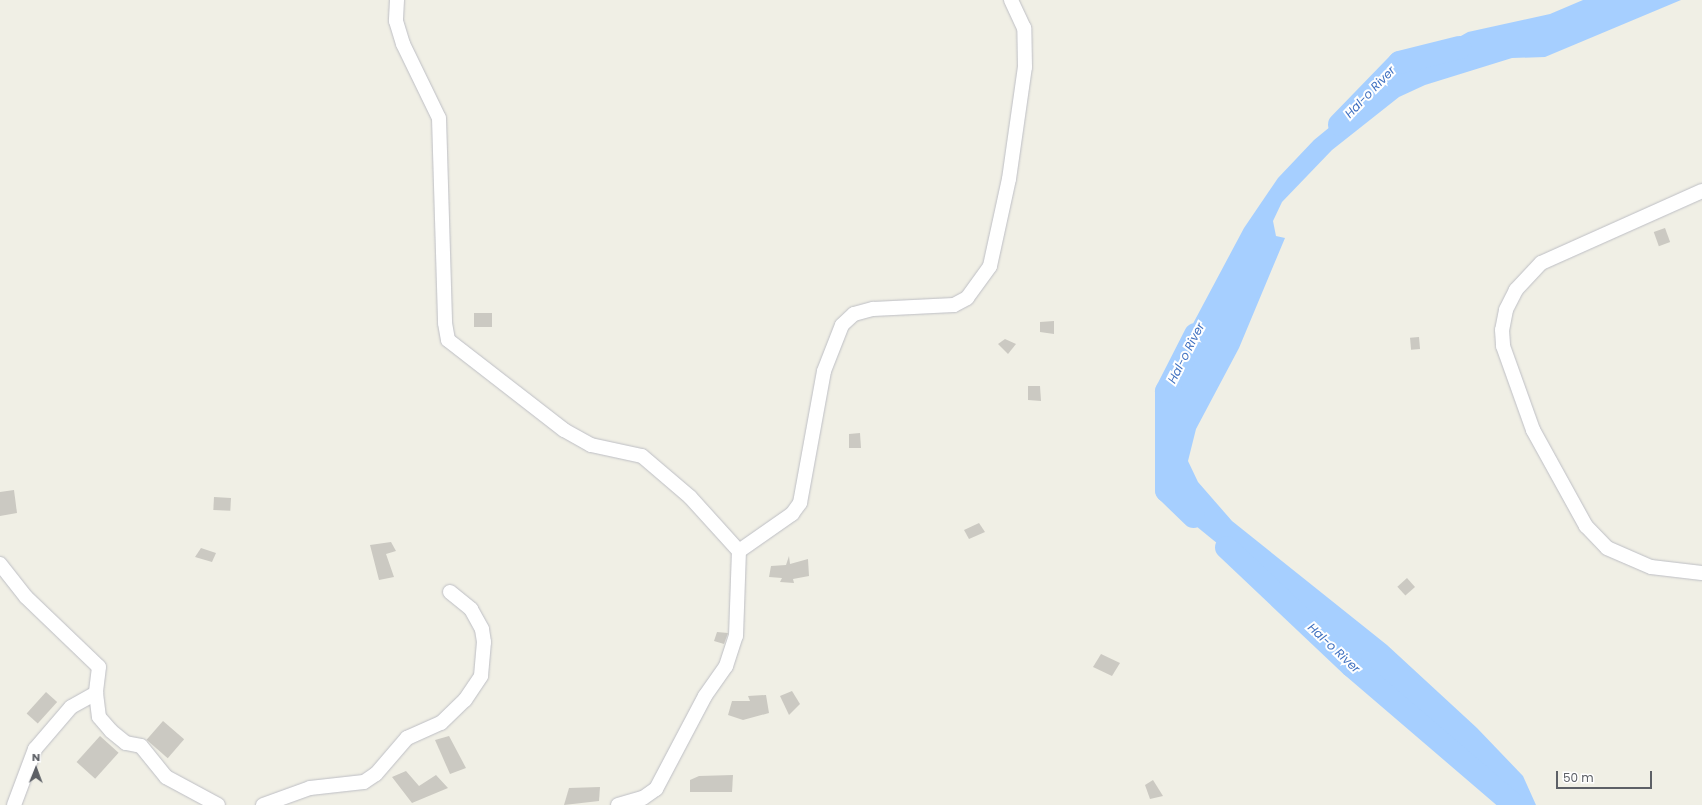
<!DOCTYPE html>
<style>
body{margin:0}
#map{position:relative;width:1702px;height:805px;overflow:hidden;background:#f0efe5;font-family:Poppins,sans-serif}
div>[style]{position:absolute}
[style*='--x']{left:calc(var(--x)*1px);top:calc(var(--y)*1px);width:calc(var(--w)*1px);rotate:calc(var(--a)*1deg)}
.water>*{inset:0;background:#a6cfff}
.river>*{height:23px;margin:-11.5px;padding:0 11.5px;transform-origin:11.5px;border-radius:11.5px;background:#a6cfff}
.building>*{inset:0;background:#cbc9c2;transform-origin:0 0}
.roads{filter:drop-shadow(0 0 1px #bdbec4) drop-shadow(0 0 1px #bdbec4)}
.street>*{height:14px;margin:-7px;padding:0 7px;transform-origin:7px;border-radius:7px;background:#fff}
span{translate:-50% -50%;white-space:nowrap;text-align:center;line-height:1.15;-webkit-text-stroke:4px #fff;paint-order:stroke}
.water-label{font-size:12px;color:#4071c0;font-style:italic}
.north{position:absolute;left:16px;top:749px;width:40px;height:40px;-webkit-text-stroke:3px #fff;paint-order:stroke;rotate:1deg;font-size:11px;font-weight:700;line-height:16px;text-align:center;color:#5d6066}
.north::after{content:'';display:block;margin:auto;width:14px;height:18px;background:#5d6066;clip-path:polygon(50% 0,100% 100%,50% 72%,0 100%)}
.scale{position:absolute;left:1556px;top:771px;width:96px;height:18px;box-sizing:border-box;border:2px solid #5d6066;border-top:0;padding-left:5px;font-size:12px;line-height:14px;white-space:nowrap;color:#5d6066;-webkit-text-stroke:3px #fff;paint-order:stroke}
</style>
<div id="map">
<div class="water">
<i style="clip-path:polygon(1583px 0,1681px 0,1545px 57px,1512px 58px,1425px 85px,1399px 97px,1332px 150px,1282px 202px,1273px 221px,1276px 236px,1285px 238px,1239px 348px,1196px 429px,1188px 461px,1198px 482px,1232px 521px,1387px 645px,1477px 728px,1523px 776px,1536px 805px,1503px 805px,1475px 765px,1358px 658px,1180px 513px,1161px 479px,1158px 458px,1188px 333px,1244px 228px,1278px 178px,1314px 140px,1397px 72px,1468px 32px,1550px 14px)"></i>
</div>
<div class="river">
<i style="--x:1339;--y:124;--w:86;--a:-45.9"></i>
<i style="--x:1399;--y:62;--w:62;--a:-14"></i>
<i style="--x:1193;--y:516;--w:37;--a:-136"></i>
<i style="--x:1166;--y:490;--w:99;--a:-90"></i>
<i style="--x:1166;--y:391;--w:64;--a:-63"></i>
<i style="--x:1226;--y:547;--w:173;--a:43.4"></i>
<i style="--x:1352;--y:666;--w:213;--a:40.6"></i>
</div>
<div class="building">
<i style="left:1665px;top:228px;width:15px;height:12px;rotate:70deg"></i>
<i style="left:474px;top:313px;width:18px;height:14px"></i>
<i style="clip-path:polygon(1054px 321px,1054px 334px,1040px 332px,1040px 322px)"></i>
<i style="left:1419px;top:337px;width:12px;height:9px;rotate:85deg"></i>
<i style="clip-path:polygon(1005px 339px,1016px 344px,1008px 354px,998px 344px)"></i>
<i style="clip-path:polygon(1028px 386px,1040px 386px,1041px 401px,1028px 400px)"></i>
<i style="clip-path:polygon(860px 433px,861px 448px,849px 448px,849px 434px)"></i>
<i style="clip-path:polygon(14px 490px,17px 513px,0 516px,0 492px)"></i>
<i style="left:214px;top:497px;width:17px;height:13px;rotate:3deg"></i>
<i style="clip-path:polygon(979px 523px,985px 532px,969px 539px,964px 530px)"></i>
<i style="clip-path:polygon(391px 542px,396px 551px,386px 554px,394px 577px,379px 580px,370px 545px)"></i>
<i style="clip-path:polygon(201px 548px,216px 553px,212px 562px,195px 557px)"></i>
<i style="clip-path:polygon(789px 556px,790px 564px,808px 559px,809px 576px,793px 579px,794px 583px,780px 582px,782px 578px,769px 577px,771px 566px,786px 565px)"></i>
<i style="left:1407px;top:578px;width:12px;height:13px;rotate:48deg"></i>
<i style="clip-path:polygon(717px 632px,728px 633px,724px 644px,714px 641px)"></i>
<i style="clip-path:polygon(1101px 654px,1120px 663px,1112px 676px,1093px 667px)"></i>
<i style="clip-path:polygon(792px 691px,800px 704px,789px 715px,780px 696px)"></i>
<i style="left:46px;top:692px;width:15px;height:29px;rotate:42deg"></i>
<i style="clip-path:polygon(766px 695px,769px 713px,743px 720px,728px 715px,732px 701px,750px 701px,748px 696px)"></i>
<i style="left:163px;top:721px;width:28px;height:25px;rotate:41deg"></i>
<i style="left:100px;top:736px;width:25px;height:35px;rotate:42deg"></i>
<i style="clip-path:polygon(449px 736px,466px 768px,450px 774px,435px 740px)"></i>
<i style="clip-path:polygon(406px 771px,419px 786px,436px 775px,448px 788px,412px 803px,392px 777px)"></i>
<i style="clip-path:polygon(733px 775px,732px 792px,690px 792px,690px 780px,699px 776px)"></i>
<i style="clip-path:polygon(1153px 780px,1163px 796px,1150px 799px,1145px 785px)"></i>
<i style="clip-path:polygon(600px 787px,599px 801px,564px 805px,569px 788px)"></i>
</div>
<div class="roads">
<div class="street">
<i style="--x:397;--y:0;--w:21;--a:93"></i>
<i style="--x:396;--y:21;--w:24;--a:73"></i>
<i style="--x:403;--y:44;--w:82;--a:64.1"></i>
<i style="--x:439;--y:118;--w:205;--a:88.3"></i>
<i style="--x:445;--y:323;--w:17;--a:80"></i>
<i style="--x:448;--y:340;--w:147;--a:37.8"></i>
<i style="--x:564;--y:430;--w:31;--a:29"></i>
<i style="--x:591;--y:445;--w:52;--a:12.2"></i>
<i style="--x:642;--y:456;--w:63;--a:40.5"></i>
<i style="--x:690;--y:497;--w:73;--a:47.8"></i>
<i style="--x:1702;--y:191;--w:176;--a:155.9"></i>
<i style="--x:1541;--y:263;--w:37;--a:133"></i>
<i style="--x:1516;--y:290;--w:22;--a:117"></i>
<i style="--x:1506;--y:310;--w:20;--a:101"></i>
<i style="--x:1502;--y:330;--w:16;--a:86"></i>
<i style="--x:1503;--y:346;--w:89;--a:70.3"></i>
<i style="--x:1533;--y:430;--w:110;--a:61.1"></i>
<i style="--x:1586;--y:526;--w:30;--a:46"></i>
<i style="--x:1607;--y:548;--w:48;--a:23.4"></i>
<i style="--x:1651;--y:567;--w:51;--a:6.7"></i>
<i style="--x:0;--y:564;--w:42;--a:51.8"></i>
<i style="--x:26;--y:597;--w:101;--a:43.8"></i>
<i style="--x:99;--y:667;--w:26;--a:97"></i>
<i style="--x:96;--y:693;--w:24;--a:83"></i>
<i style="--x:99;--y:717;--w:18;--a:49"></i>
<i style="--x:111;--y:731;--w:19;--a:39"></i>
<i style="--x:126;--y:743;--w:15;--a:11"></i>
<i style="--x:141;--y:746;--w:40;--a:51"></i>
<i style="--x:166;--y:777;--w:59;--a:28.3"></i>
<i style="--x:14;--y:805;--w:60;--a:-69.4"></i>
<i style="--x:35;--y:749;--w:55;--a:-49.4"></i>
<i style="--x:71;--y:707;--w:29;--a:-29"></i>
<i style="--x:263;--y:805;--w:50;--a:-19.9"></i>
<i style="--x:310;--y:788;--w:54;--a:-6.3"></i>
<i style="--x:364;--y:782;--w:14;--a:-34"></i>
<i style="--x:376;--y:774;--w:48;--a:-49.3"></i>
<i style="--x:407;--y:738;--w:37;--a:-24"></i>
<i style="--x:441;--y:723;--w:33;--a:-44"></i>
<i style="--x:465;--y:700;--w:29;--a:-56"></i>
<i style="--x:481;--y:676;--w:34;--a:-85"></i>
<i style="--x:484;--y:642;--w:13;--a:-99"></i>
<i style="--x:482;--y:629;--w:23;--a:-119"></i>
<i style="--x:471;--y:609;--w:27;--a:-141"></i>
<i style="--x:618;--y:805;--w:26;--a:-16"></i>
<i style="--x:643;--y:798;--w:16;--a:-35"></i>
<i style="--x:656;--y:789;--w:105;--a:-62.2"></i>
<i style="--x:705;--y:696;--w:37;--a:-55"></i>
<i style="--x:726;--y:666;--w:32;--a:-72"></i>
<i style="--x:736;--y:636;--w:85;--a:-88"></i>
<i style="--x:739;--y:551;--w:65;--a:-34.9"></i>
<i style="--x:792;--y:514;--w:14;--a:-54"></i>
<i style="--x:800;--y:503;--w:134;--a:-79.7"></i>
<i style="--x:824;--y:371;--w:49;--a:-68.6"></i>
<i style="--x:842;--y:325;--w:16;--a:-43"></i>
<i style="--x:854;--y:314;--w:20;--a:-15"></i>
<i style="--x:873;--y:309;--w:81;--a:-2.8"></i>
<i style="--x:954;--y:305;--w:15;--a:-28"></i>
<i style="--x:967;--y:298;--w:39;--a:-54"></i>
<i style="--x:990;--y:266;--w:89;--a:-77.7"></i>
<i style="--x:1009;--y:179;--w:113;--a:-81.9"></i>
<i style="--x:1025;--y:67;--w:39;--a:-91"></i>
<i style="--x:1024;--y:28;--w:31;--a:-115"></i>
</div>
</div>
<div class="water-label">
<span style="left:1370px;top:92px;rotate:-46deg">Hal-o River</span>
<span style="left:1186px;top:353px;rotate:-63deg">Hal-o River</span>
<span style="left:1334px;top:648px;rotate:43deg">Hal-o River</span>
</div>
<div class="north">N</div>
<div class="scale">50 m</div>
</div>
